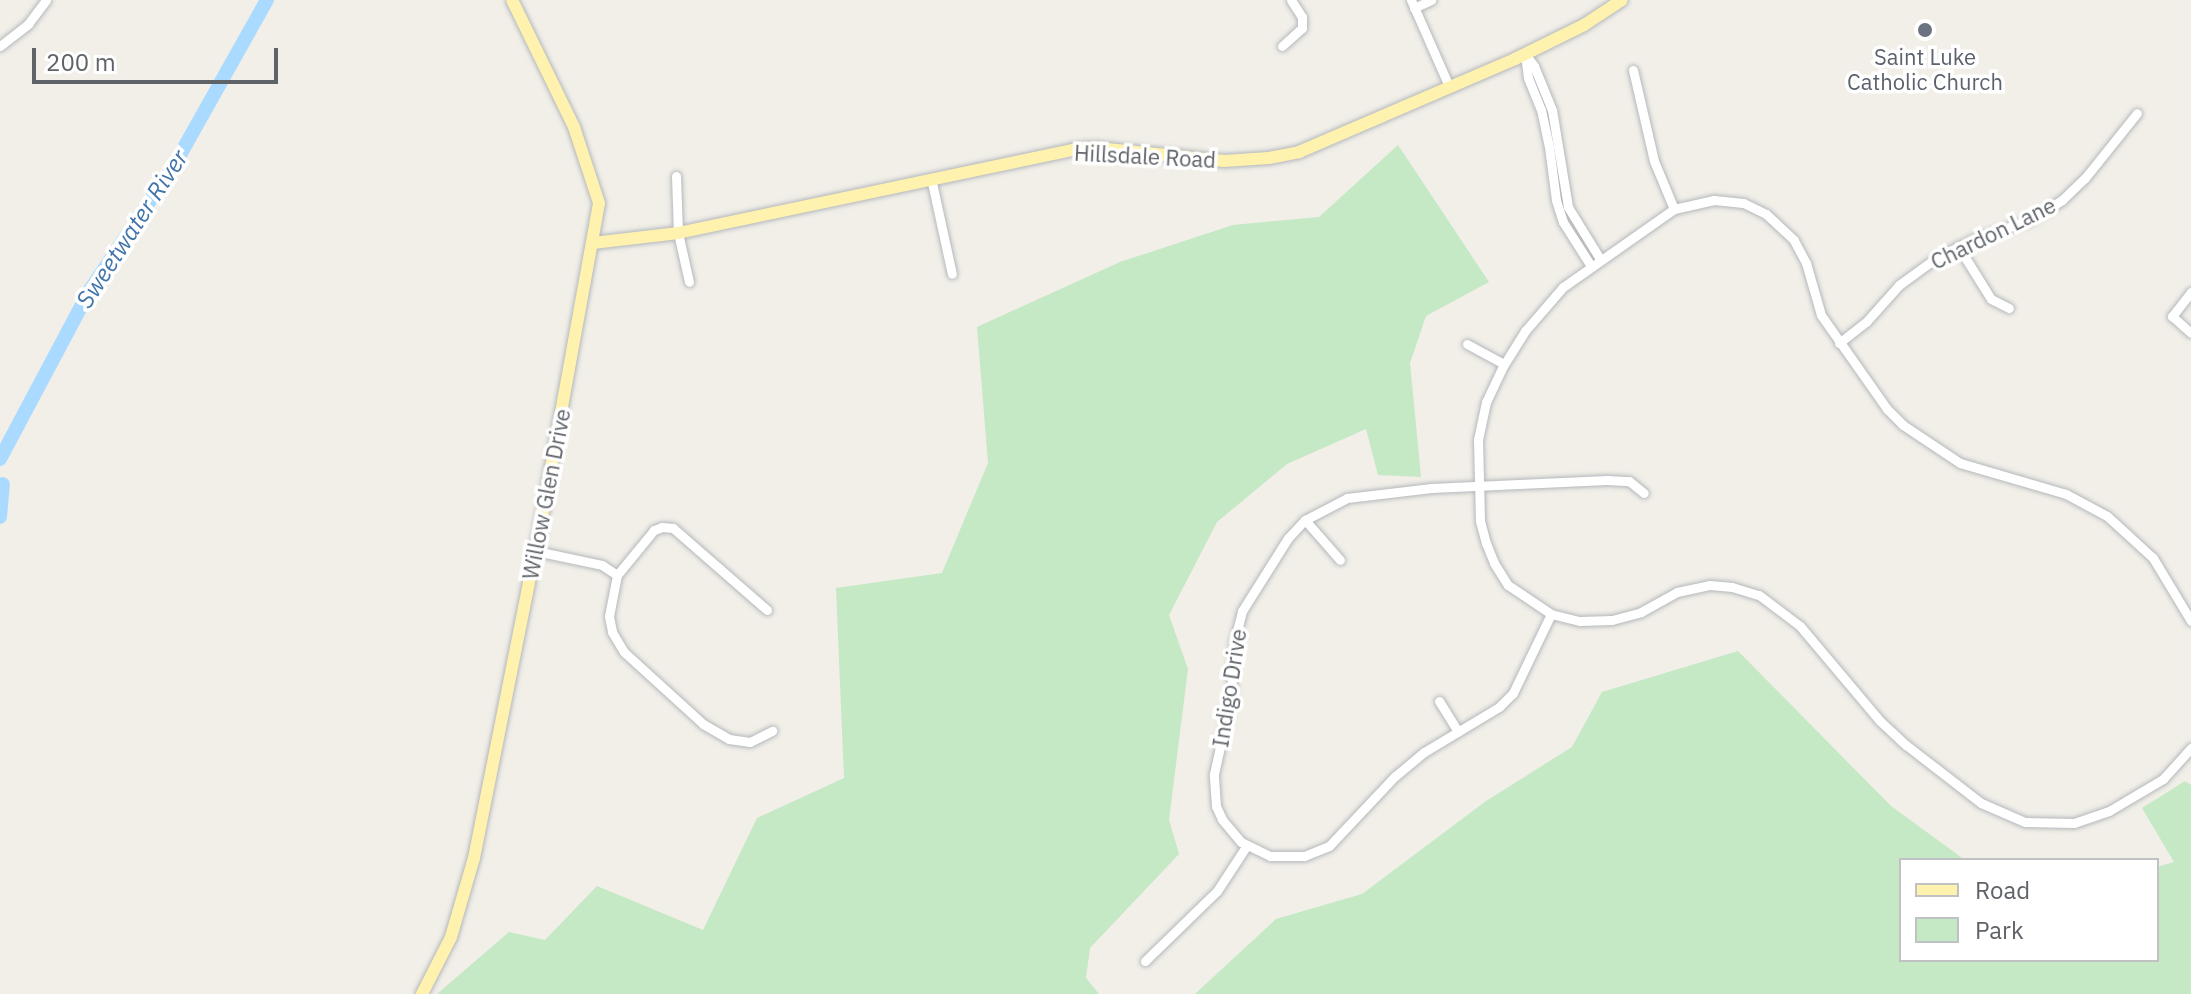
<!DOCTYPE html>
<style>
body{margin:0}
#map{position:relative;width:2191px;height:994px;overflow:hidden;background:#f1efe8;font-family:"IBM Plex Sans",sans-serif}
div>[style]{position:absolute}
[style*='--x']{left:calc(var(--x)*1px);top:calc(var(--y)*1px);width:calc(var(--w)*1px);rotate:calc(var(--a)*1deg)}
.green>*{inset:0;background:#c5e8c5}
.river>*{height:14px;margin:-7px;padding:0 7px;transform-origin:7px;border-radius:7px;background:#aadaff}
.roads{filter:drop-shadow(0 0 2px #b5b8bc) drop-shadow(0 0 2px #b5b8bc)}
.minor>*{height:9px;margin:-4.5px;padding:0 4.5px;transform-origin:4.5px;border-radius:4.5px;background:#fff}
.major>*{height:12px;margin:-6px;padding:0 6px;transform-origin:6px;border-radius:6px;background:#fff2af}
.dots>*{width:22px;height:22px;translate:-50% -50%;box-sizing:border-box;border:4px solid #fff;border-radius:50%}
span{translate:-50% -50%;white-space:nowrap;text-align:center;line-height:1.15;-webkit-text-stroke:7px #fff;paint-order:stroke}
.worship-label{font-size:22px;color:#5b616d}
.street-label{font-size:22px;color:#5f6368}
.water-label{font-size:24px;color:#4174aa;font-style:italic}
.legend{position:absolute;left:1899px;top:858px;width:260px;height:104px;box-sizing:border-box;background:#fff;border:2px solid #bfc1c3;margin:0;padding:10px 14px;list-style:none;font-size:24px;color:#5f6368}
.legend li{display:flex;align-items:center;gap:16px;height:40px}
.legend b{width:40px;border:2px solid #bfc1c3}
.scale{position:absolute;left:32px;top:48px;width:246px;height:36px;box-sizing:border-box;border:4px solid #5f6368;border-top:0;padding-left:10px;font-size:24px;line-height:28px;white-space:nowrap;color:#5f6368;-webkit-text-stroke:6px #fff;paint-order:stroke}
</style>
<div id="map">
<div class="green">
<i style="clip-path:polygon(1398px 145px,1489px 282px,1426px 316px,1410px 363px,1421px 477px,1378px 475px,1366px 429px,1287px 464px,1217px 522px,1169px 615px,1188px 669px,1169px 820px,1179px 854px,1090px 948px,1086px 978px,1099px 994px,437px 994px,509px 932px,545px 940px,597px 886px,703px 930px,757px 818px,844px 778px,836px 588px,942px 573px,988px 463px,977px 327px,1120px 262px,1233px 225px,1319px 217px)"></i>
<i style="clip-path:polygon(1738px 651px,1891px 806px,1965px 860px,1901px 860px,1901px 960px,2157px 960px,2157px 867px,2174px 862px,2142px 808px,2185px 781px,2191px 785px,2191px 994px,1195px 994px,1276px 919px,1362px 894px,1486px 801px,1572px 747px,1602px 692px)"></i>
</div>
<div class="river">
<i style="--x:0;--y:459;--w:191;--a:-62"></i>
<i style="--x:90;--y:290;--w:154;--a:-56.1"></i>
<i style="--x:176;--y:162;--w:186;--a:-60.7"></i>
<i style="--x:0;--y:517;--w:33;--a:-85"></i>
</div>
<div class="roads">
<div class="minor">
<i style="--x:1411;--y:0;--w:94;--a:66.2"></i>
<i style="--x:1414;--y:8;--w:19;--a:-25"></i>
<i style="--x:0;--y:46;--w:36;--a:-38"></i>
<i style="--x:28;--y:24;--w:30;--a:-53"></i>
<i style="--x:1282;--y:46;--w:27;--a:-42"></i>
<i style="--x:1302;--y:28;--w:11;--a:-90"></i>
<i style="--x:1302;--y:17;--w:20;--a:-123"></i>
<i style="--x:1633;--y:70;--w:93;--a:77"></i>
<i style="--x:1654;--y:161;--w:52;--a:67.4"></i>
<i style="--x:676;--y:176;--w:57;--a:88"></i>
<i style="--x:678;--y:233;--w:50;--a:77.3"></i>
<i style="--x:931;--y:178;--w:98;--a:77.7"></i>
<i style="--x:1958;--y:246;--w:62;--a:58.1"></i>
<i style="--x:1991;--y:299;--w:20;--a:27"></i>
<i style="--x:1591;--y:266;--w:52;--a:-122.5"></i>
<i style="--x:1563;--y:222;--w:23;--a:-108"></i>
<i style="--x:1556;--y:200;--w:53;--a:-97.5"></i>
<i style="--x:1549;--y:147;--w:38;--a:-102"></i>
<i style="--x:1541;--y:110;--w:35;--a:-112"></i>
<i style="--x:1528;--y:78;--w:24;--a:-97"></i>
<i style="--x:1525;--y:54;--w:15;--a:53"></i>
<i style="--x:1534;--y:66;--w:48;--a:67.8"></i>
<i style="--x:1552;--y:110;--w:98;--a:80.6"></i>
<i style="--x:1568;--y:207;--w:61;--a:58.4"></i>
<i style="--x:2191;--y:292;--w:31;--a:128"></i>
<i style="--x:2172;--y:316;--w:25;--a:42"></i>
<i style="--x:1839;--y:343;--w:34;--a:-38"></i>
<i style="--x:1866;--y:322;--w:50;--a:-48.3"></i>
<i style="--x:1899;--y:285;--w:46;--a:-36.1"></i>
<i style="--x:1936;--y:258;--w:42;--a:-26.6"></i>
<i style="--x:1974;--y:239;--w:59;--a:-18.7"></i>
<i style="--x:2030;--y:220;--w:38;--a:-32"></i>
<i style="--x:2062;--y:200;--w:32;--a:-44"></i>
<i style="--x:2085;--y:178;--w:83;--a:-51.3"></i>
<i style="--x:1467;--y:344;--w:42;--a:28.4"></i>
<i style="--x:1305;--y:520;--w:53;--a:48.8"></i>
<i style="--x:536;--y:551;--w:67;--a:12"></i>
<i style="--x:602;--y:565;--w:18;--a:34"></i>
<i style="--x:767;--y:610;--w:125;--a:-138.9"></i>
<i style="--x:673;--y:528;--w:11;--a:-175"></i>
<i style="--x:662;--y:527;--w:9;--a:159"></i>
<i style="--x:654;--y:530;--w:58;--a:129.4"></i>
<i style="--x:617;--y:575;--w:42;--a:101"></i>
<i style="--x:609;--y:616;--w:16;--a:79"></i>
<i style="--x:612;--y:632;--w:23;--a:59"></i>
<i style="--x:624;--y:652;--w:107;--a:42.3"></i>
<i style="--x:703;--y:724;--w:30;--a:30"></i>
<i style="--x:729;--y:739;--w:21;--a:8"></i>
<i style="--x:750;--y:742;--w:25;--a:-27"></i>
<i style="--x:1551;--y:614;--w:88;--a:115.7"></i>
<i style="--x:1513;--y:693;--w:20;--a:135"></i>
<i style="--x:1499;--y:707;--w:87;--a:149"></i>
<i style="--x:1424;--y:752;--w:38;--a:140"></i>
<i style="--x:1395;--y:776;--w:96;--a:133.3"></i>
<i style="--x:1329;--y:846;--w:27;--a:158"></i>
<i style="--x:1304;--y:856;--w:34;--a:180"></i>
<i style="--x:1270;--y:856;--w:32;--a:-154"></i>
<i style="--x:1241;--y:842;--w:30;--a:-130"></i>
<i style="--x:1222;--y:819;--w:14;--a:-115"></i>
<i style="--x:1216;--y:806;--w:32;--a:-94"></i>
<i style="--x:1214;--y:774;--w:79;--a:-77.6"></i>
<i style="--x:1231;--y:697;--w:54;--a:-86.8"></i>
<i style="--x:1234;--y:643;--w:33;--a:-76"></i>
<i style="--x:1242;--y:611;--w:86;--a:-57.8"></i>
<i style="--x:1288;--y:538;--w:25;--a:-47"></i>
<i style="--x:1305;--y:520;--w:47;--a:-27.6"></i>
<i style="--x:1347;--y:498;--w:85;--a:-6.8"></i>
<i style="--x:1431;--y:488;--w:176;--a:-2.6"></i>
<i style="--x:1607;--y:480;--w:22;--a:3"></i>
<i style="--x:1629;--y:481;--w:19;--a:39"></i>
<i style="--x:2191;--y:621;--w:74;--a:-121.1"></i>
<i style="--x:2153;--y:558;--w:62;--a:-137.6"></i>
<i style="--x:2107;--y:516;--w:47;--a:-151.8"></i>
<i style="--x:2066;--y:494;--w:110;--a:-163.7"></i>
<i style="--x:1960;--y:463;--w:69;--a:-146.3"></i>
<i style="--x:1903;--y:425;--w:23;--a:-135"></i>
<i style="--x:1887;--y:409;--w:115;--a:-125.1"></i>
<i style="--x:1821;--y:315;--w:54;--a:-106.1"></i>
<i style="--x:1806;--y:263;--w:26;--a:-118"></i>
<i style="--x:1794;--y:240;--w:38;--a:-137"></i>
<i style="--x:1766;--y:214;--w:25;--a:-154"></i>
<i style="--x:1743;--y:203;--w:29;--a:-174"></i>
<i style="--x:1714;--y:200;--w:41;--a:167.3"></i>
<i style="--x:1674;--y:209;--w:136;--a:144.9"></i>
<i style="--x:1563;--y:287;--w:58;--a:130.8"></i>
<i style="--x:1525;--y:331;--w:39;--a:122"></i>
<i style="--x:1504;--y:364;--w:42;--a:115.3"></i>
<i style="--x:1486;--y:402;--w:38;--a:102"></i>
<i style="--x:1478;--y:439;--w:82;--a:88.6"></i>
<i style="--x:1480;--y:521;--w:23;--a:75"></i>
<i style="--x:1486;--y:543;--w:22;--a:68"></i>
<i style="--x:1494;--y:563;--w:26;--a:58"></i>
<i style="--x:1508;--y:585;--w:52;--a:34"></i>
<i style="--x:1551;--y:614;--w:30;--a:14"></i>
<i style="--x:1580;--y:621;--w:32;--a:-2"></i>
<i style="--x:1612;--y:620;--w:30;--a:-15"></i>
<i style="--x:1641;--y:612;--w:41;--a:-29.1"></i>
<i style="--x:1677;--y:592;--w:34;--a:-12"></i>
<i style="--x:1710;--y:585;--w:22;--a:5"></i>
<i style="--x:1732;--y:587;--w:28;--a:17"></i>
<i style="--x:1759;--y:595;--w:51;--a:37.1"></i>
<i style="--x:1800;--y:626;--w:124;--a:49.9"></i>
<i style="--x:1880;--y:721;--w:35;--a:43"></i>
<i style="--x:1906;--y:745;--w:95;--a:37.7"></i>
<i style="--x:1981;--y:803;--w:48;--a:23.4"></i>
<i style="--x:2025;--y:822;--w:49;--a:1.2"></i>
<i style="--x:2074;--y:823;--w:37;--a:-19"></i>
<i style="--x:2109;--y:811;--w:63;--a:-30.7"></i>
<i style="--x:2163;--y:779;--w:42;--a:-47.9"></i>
<i style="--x:1439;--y:701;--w:36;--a:58"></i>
<i style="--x:1145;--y:961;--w:100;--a:-44.2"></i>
<i style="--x:1217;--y:891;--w:55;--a:-56.9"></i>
</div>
<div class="major">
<i style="--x:593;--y:243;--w:86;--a:-6.7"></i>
<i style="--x:678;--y:233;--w:406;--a:-11.9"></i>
<i style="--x:1075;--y:149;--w:22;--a:-3"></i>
<i style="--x:1097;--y:148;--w:128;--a:5.8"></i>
<i style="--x:1224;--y:161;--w:45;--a:-3.8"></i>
<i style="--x:1269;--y:158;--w:31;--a:-11"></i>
<i style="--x:1299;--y:152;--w:235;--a:-23.3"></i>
<i style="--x:1515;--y:59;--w:77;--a:-26.2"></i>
<i style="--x:1584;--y:25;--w:45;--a:-33.3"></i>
<i style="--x:422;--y:994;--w:64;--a:-63"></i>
<i style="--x:451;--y:937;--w:82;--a:-73.8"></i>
<i style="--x:474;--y:858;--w:325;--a:-78.7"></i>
<i style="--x:538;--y:539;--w:341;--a:-79.7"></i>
<i style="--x:599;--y:203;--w:80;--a:-108.2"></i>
<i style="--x:574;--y:127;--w:141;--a:-116"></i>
</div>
</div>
<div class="dots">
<i style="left:1925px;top:30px;background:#6b7280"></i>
</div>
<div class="worship-label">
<span style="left:1925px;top:69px">Saint Luke<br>Catholic Church</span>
</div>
<div class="street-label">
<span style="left:1145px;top:156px;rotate:3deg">Hillsdale Road</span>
<span style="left:1993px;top:233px;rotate:-26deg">Chardon Lane</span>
<span style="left:546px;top:494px;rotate:-79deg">Willow Glen Drive</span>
<span style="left:1229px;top:688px;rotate:-81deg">Indigo Drive</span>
</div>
<div class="water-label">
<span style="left:132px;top:229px;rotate:-57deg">Sweetwater River</span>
</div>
<ul class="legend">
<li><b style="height:10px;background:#fff2af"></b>Road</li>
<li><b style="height:22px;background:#c5e8c5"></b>Park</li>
</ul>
<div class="scale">200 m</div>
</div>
